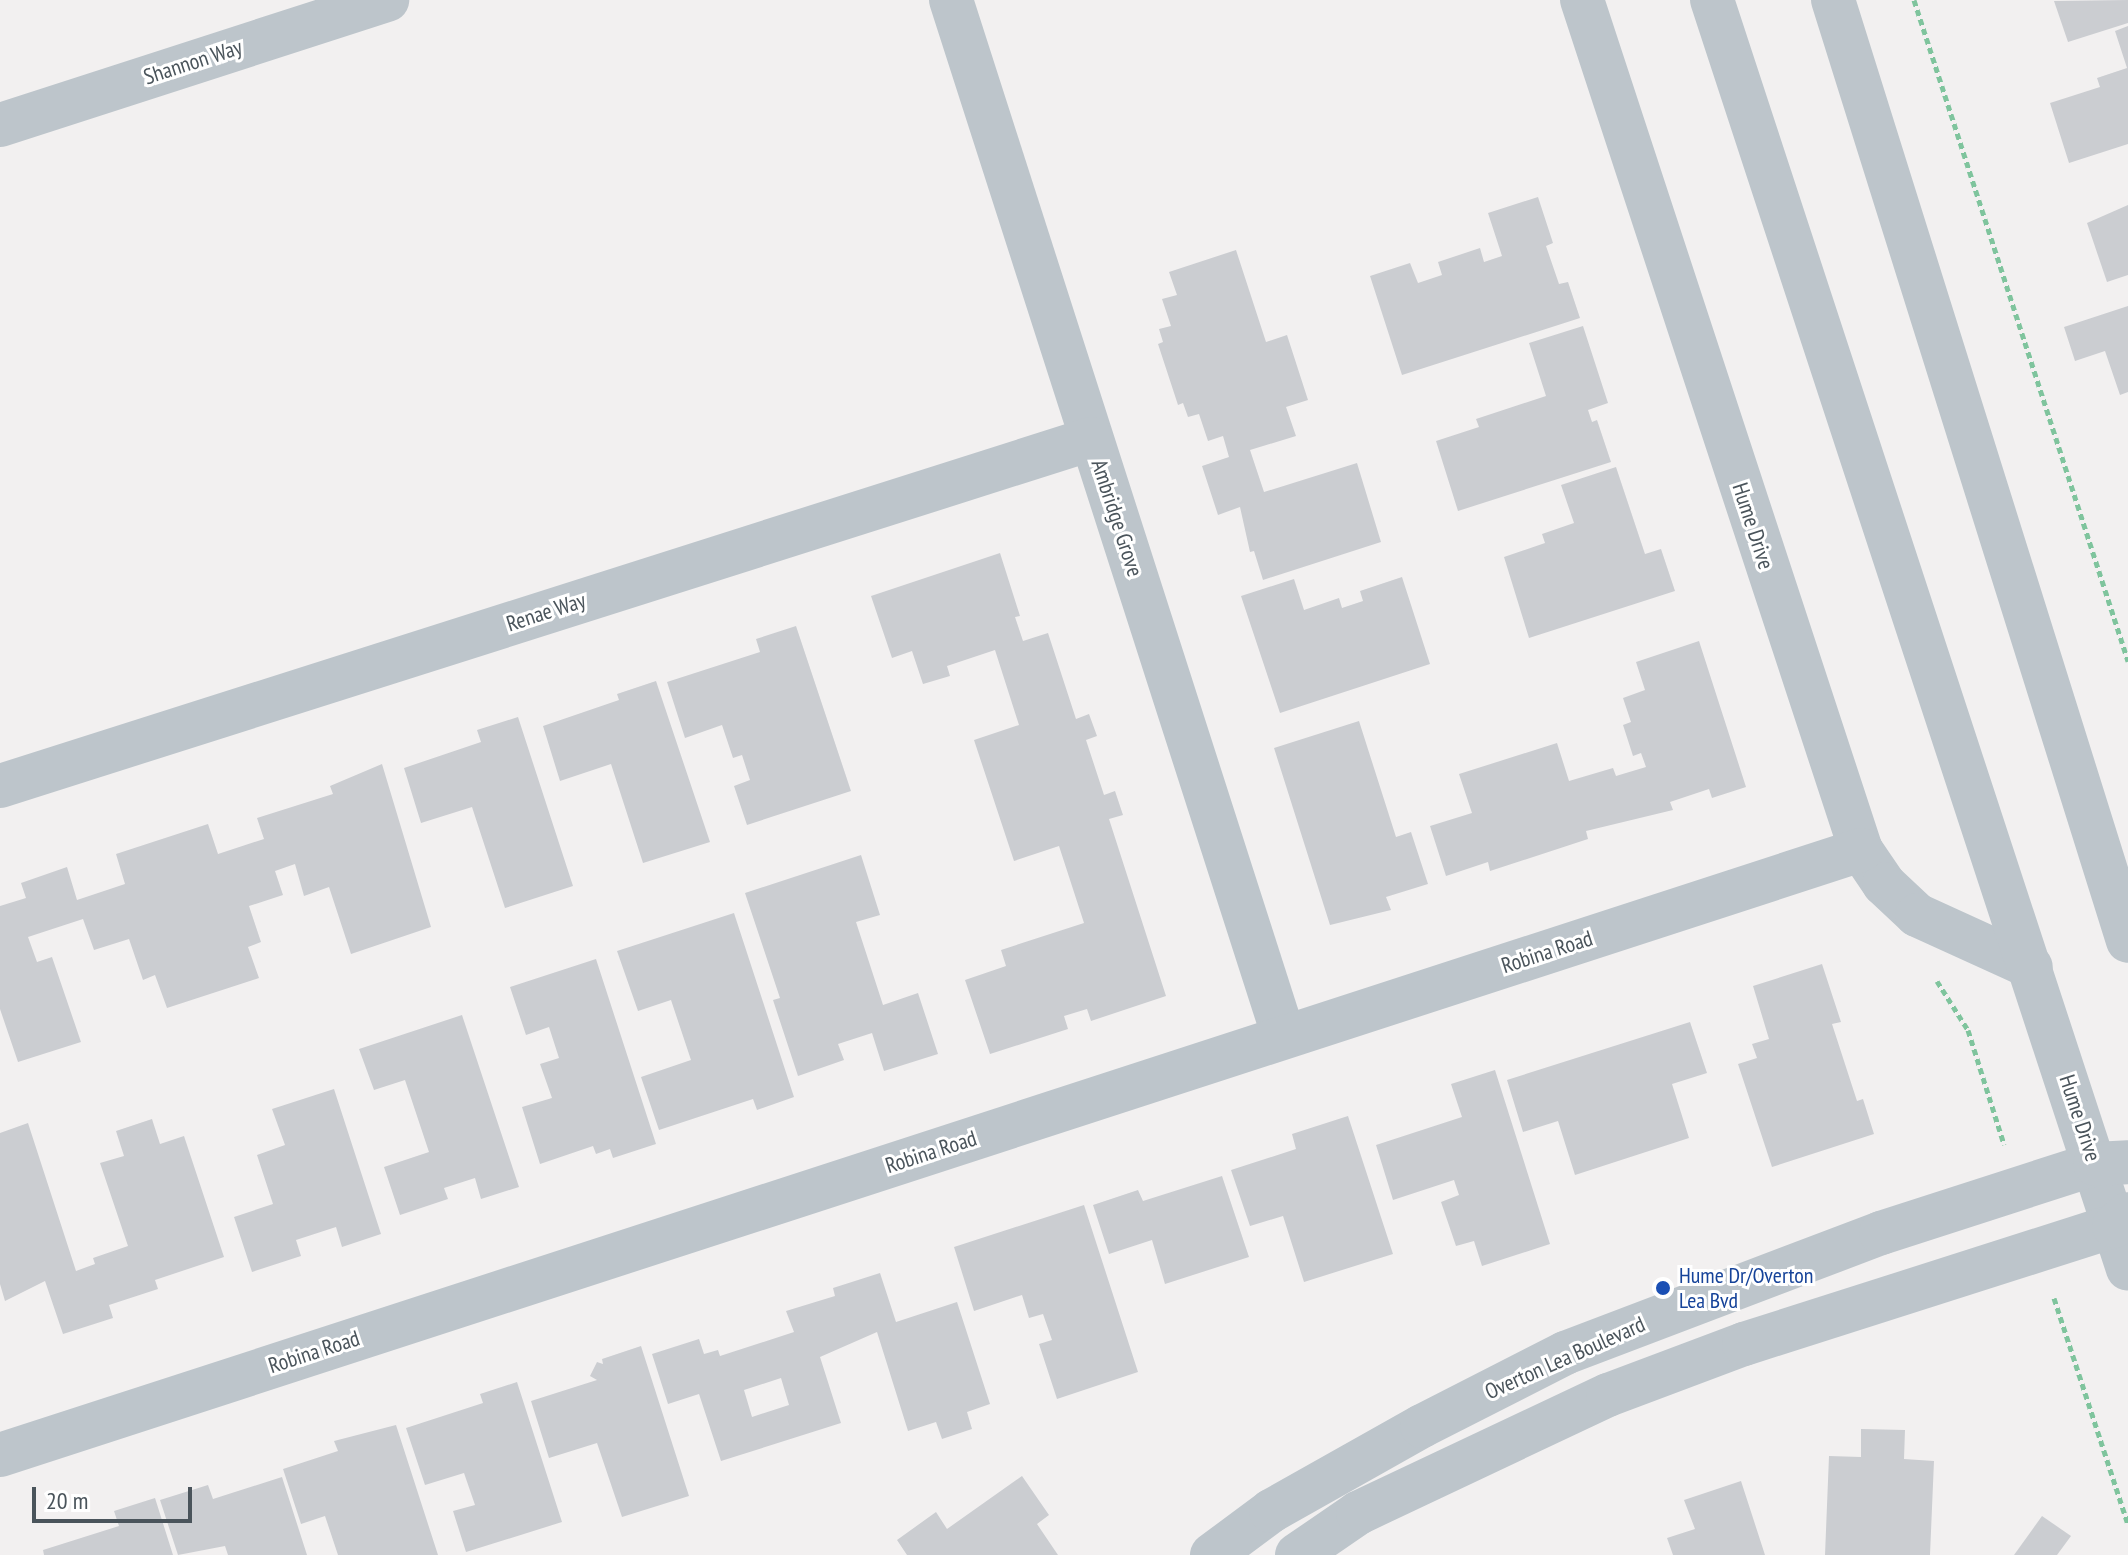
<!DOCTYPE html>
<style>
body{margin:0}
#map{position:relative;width:2128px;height:1555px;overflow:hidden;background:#f2f0f0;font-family:"PT Sans Narrow",sans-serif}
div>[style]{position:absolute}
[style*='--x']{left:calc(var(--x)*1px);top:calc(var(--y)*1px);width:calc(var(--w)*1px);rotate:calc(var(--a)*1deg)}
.building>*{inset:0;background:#cbcdd1}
.path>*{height:5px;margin-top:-2.5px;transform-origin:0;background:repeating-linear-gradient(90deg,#7fc49d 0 6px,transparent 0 10px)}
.minor>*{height:44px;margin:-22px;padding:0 22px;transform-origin:22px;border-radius:22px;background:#bdc5cb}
.dots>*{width:22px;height:22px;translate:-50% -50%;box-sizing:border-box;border:4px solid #fff;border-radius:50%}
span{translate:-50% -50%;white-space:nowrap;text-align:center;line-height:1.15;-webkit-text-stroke:6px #fff;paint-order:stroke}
.street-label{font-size:22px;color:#4a545b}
.transit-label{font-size:22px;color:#164399}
.left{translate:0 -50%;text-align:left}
.scale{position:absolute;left:32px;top:1487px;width:160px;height:36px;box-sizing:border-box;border:4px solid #4a545b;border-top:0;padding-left:10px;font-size:24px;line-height:28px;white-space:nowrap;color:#4a545b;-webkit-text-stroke:6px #fff;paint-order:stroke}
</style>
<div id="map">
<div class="building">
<i style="clip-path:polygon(2128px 0,2128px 23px,2068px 42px,2054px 1px)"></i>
<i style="clip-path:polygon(2128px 26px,2128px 144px,2069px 163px,2050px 103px,2100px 87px,2097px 78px,2127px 68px,2115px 31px)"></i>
<i style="clip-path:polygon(1538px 197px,1553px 243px,1546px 246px,1559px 284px,1568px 282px,1580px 318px,1402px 375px,1370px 276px,1410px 263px,1418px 283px,1442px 275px,1438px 262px,1480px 248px,1484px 262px,1502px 256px,1488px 213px)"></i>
<i style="clip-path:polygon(2128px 205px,2128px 275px,2107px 282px,2087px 223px)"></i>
<i style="clip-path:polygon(1236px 250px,1266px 342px,1287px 335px,1308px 400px,1286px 407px,1296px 436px,1250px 450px,1264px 492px,1357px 463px,1381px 542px,1263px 580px,1254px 551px,1250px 552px,1240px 507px,1218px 515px,1202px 466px,1229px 457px,1223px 436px,1208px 441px,1199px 414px,1188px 417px,1183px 403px,1178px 405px,1158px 344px,1163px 342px,1159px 329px,1171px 326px,1162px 299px,1177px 295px,1169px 272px)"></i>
<i style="clip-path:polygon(2128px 306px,2128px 392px,2120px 395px,2105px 351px,2075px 361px,2064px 327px)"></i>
<i style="clip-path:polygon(1583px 326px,1608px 403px,1588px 410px,1592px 422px,1597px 420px,1611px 462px,1458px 511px,1436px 441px,1479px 427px,1476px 419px,1546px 396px,1529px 343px)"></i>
<i style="clip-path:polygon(1616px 467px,1645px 554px,1661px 549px,1675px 591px,1529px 638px,1504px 557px,1545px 543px,1542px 534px,1574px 523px,1561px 485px)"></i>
<i style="clip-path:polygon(1000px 553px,1020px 616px,1015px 617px,1023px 641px,1048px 633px,1076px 719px,1089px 714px,1097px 736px,1086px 740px,1104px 795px,1115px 791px,1123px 815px,1109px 819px,1166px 996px,1091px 1021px,1087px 1009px,1064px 1016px,1068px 1029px,990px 1054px,965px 980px,1006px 966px,1001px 950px,1084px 923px,1059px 846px,1014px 861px,974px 740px,1019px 725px,995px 650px,947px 666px,950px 676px,923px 684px,912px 651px,892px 658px,871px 596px)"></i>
<i style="clip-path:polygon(1402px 577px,1430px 664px,1280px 713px,1241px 596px,1294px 579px,1304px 610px,1339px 598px,1342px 608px,1363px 601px,1360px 591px)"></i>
<i style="clip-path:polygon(796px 626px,851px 791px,747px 825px,734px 786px,750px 780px,742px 755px,733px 758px,722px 725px,685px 738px,667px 682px,760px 652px,756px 639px)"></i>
<i style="clip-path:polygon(1699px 641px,1746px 787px,1712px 798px,1709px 789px,1670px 802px,1673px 810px,1586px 831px,1588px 839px,1490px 871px,1488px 862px,1446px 876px,1430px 826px,1472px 813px,1459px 774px,1557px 743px,1569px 781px,1613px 768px,1616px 776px,1646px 767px,1641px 753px,1633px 756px,1623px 725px,1631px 722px,1623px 698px,1645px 690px,1636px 662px)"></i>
<i style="clip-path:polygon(656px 681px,710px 842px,643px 863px,611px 764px,560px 781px,543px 726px,619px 700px,617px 694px)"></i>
<i style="clip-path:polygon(518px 717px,573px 886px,505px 908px,472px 807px,421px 823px,404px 768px,481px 742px,477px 730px)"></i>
<i style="clip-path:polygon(1359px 721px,1396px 837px,1411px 832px,1428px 884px,1386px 897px,1391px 910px,1330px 925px,1274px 748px)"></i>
<i style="clip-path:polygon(382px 764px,431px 927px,351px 954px,329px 887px,304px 896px,295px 864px,275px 871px,283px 895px,249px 906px,261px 942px,248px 947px,259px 978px,167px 1008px,155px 975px,143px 980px,129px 939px,94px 950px,83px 919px,28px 937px,37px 962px,52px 957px,81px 1042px,18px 1062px,0 1009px,0 906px,26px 898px,21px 883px,67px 867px,77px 900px,125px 884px,116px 854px,208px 824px,218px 854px,264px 839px,257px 818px,333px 794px,330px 786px)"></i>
<i style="clip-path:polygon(861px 855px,880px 915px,856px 922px,883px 1005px,918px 993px,938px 1054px,884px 1071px,872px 1033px,838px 1044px,844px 1060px,798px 1076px,773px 1000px,780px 998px,745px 893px)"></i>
<i style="clip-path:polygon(734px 913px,794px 1097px,757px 1110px,753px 1099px,659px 1130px,641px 1077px,691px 1060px,671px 1000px,638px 1011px,617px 951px)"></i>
<i style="clip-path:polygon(596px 959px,656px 1144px,613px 1158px,610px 1149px,596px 1154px,593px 1146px,540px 1164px,522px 1107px,552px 1098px,540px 1064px,559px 1058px,549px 1027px,526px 1035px,510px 987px)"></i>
<i style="clip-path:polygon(1822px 964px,1841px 1022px,1832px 1024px,1857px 1101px,1863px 1099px,1874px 1134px,1772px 1167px,1738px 1064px,1757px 1058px,1752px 1044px,1769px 1039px,1753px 986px)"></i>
<i style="clip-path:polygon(462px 1015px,519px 1187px,481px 1199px,475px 1178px,444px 1188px,448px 1199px,400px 1215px,384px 1167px,429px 1152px,405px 1080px,374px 1090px,359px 1049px)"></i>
<i style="clip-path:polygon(1690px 1022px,1707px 1073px,1672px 1084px,1689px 1138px,1575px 1175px,1558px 1121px,1523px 1132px,1507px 1080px)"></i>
<i style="clip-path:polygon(1495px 1070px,1550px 1244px,1482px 1266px,1474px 1241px,1456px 1246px,1441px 1202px,1459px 1195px,1454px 1180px,1393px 1200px,1376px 1145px,1462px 1117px,1451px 1084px)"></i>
<i style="clip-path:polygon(334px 1089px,381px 1234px,342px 1247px,336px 1227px,296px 1240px,301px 1256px,252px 1272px,234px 1217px,273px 1204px,257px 1155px,285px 1145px,272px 1109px)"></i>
<i style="clip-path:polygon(1348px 1116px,1393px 1254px,1304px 1282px,1283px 1216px,1250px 1226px,1231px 1170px,1296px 1149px,1292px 1134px)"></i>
<i style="clip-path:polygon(152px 1119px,160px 1144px,184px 1136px,224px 1257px,155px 1280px,158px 1289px,109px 1305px,113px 1318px,63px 1334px,45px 1281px,5px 1301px,0 1284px,0 1133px,28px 1123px,76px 1271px,95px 1264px,93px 1258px,128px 1246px,100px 1163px,124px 1156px,116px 1131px)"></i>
<i style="clip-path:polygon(1222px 1176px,1249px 1257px,1165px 1284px,1152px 1240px,1109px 1254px,1093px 1205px,1138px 1190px,1143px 1201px)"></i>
<i style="clip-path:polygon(1084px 1205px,1138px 1372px,1057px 1399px,1039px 1344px,1052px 1340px,1043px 1314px,1029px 1318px,1022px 1295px,974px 1311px,954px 1247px)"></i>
<i style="clip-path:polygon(evenodd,880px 1273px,896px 1322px,957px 1302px,990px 1404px,967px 1412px,972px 1429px,942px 1439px,936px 1422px,908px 1431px,877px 1332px,820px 1357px,841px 1423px,721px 1461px,699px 1394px,668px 1404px,652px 1354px,699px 1339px,704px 1354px,718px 1350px,720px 1356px,794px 1332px,786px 1311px,835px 1296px,833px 1288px,880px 1273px,781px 1378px,789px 1405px,752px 1417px,744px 1390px,781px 1378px)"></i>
<i style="clip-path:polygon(641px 1346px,689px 1496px,622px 1517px,597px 1443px,549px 1458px,531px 1401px,597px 1380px,590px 1376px,597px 1362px,603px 1364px,602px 1359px)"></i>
<i style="clip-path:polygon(517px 1382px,562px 1522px,466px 1552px,453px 1511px,475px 1505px,464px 1473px,425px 1485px,406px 1428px,483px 1403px,480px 1394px)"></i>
<i style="clip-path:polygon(396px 1425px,438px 1555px,338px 1555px,325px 1516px,301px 1524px,283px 1469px,338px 1451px,334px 1441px)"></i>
<i style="clip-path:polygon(1861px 1429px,1905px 1430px,1904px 1459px,1934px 1461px,1930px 1555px,1825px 1555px,1829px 1456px,1861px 1457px)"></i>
<i style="clip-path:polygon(1022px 1476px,1049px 1515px,1037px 1524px,1058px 1555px,907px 1555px,897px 1540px,936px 1512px,947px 1529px)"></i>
<i style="clip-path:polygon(282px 1477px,307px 1555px,228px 1555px,225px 1546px,178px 1555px,160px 1500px,208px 1485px,213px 1499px)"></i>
<i style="clip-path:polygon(1741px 1481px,1765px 1555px,1673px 1555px,1667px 1538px,1695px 1529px,1684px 1500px)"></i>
<i style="clip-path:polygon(155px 1498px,173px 1555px,44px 1555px,43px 1550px,119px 1526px,114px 1511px)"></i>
<i style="clip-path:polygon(2042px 1516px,2071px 1536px,2057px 1555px,2014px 1555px)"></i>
</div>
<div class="path">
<i style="--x:1914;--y:0;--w:695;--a:72.06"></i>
<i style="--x:1937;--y:981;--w:58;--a:57.7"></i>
<i style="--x:1968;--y:1030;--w:120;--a:72.5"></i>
<i style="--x:2054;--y:1298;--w:238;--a:71.9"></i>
</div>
<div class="minor">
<i style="--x:951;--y:0;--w:1089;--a:72.2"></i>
<i style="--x:1582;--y:0;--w:895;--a:71.83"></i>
<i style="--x:1861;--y:850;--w:41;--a:55.9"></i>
<i style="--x:1884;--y:884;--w:45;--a:43.2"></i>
<i style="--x:1917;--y:915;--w:125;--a:24.5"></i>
<i style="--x:1712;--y:0;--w:1335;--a:71.85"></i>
<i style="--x:1833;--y:0;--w:986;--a:72.59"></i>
<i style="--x:0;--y:125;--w:407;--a:-17.9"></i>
<i style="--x:0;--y:786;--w:1145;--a:-17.64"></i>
<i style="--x:0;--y:1455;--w:1957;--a:-18.01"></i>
<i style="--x:1212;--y:1555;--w:74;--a:-36.7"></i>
<i style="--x:1271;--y:1511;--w:173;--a:-29.4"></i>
<i style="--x:1422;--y:1426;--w:161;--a:-27"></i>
<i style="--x:1565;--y:1353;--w:338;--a:-20.8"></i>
<i style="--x:1881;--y:1233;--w:225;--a:-17.9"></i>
<i style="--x:2095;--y:1164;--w:33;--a:-3"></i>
<i style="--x:1297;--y:1555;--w:74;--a:-34.5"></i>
<i style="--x:1358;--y:1513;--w:276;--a:-25.3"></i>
<i style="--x:1608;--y:1395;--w:145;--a:-20.6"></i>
<i style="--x:1744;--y:1344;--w:388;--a:-17.7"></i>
<i style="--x:2114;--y:1226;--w:18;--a:-41"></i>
</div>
<div class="dots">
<i style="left:1663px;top:1288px;background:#1a4fb4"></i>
</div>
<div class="street-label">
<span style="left:193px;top:62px;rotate:-18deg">Shannon Way</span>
<span style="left:1117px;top:518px;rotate:72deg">Ambridge Grove</span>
<span style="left:1753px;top:526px;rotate:72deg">Hume Drive</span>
<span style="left:546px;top:612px;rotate:-18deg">Renae Way</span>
<span style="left:1547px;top:952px;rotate:-18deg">Robina Road</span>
<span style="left:2080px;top:1118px;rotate:72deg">Hume Drive</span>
<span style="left:931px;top:1152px;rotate:-18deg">Robina Road</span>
<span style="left:314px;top:1352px;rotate:-18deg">Robina Road</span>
<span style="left:1565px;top:1358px;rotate:-24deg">Overton Lea Boulevard</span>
</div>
<div class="transit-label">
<span class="left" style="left:1679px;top:1288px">Hume Dr/Overton<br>Lea Bvd</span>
</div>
<div class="scale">20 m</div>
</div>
